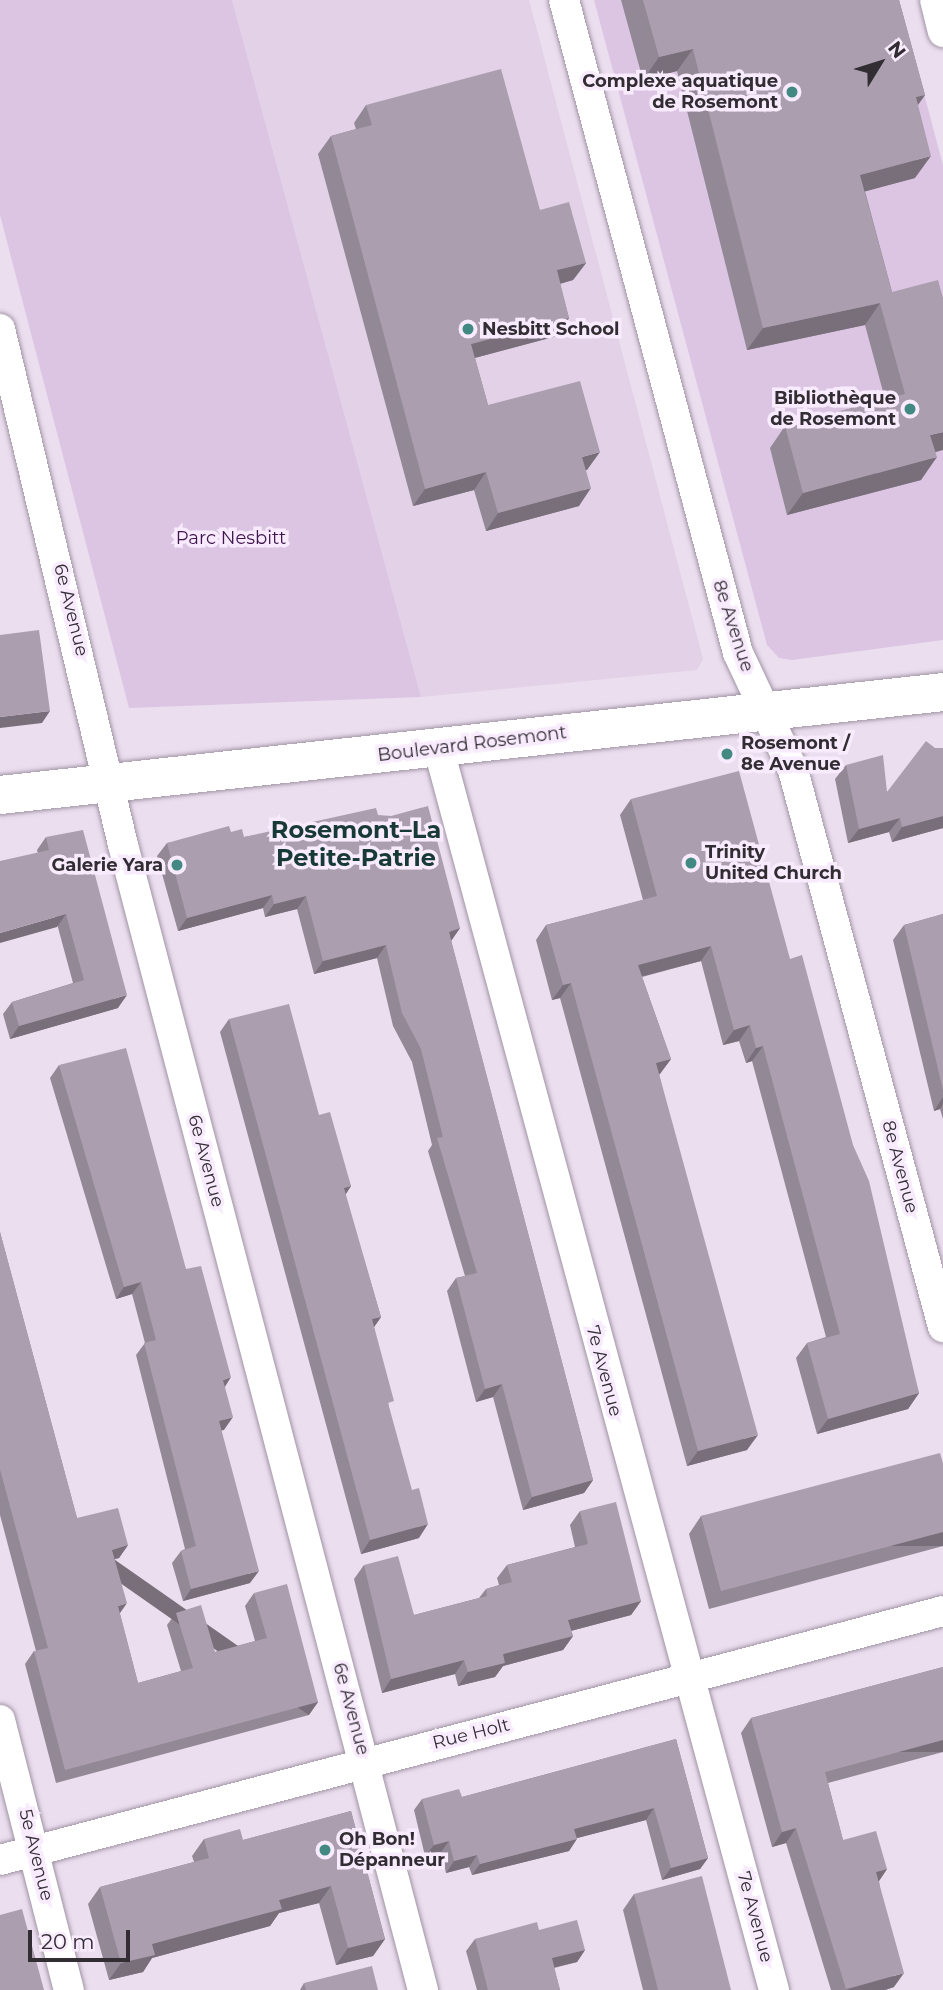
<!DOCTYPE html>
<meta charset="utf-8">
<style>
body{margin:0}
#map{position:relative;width:943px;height:1990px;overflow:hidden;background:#ebdeef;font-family:Montserrat,sans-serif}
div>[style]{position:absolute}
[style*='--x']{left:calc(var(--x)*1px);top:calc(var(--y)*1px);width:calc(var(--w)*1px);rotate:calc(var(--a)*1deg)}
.built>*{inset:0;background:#e2d1e7}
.green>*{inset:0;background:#dcc5e3}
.roads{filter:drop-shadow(0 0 2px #a094a4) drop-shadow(0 0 2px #a094a4)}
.minor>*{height:30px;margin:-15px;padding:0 15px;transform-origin:15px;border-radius:15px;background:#fff}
.secondary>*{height:38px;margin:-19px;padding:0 19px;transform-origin:19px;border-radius:19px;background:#fff}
.wall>*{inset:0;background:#938996}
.shaded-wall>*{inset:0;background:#786f7a;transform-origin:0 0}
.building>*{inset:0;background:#ab9faf}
.dots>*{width:19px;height:19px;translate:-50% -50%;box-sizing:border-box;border:4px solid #f8ebfd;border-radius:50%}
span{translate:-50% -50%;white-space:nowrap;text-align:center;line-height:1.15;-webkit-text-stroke:7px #f8ebfd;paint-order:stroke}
.poi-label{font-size:18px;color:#312d33;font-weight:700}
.right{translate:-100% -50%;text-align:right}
.left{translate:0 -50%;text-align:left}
.park-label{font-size:18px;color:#40164d}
.street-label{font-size:18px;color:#312d33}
.district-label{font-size:24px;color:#183a37;font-weight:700}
.north{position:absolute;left:845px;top:28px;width:70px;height:70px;-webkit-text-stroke:5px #f8ebfd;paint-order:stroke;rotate:52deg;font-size:19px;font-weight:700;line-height:28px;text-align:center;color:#312d33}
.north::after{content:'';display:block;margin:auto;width:24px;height:32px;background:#312d33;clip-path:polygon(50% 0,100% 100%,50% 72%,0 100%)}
.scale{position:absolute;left:28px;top:1930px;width:102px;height:32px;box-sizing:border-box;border:4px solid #312d33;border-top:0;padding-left:9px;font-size:21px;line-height:24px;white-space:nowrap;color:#312d33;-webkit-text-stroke:5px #f8ebfd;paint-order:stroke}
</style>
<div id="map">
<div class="built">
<i style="clip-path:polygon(232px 0,529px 0,703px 659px,697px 670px,421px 697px)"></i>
</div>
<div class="green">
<i style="clip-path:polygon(0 0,232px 0,421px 697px,129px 708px,0 215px)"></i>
<i style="clip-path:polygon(594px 0,899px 0,943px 165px,943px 640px,792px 660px,779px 658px,767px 645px)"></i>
</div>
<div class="roads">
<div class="minor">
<i style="--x:564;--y:0;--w:676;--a:75.08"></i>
<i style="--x:738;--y:653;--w:129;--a:64.8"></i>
<i style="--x:793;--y:770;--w:577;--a:74.93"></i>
<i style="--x:935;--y:0;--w:33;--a:76"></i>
<i style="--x:0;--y:329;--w:530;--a:76.59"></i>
<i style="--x:123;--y:845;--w:1184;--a:75.32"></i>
<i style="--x:439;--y:750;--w:1284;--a:74.88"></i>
<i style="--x:0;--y:1720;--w:279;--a:75.7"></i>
<i style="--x:0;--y:1860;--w:975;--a:-14.79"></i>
</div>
<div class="secondary">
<i style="--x:0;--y:795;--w:949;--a:-6.23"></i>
</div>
</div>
<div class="wall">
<i style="clip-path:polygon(621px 0,899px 0,925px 95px,918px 105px,915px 178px,865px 191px,935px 452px,921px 480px,787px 515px,770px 448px,785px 426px,885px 399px,865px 325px,747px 350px,677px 71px,643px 80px)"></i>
<i style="clip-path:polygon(366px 105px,540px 210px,586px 263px,573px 280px,560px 284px,569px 318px,557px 336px,475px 358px,488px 405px,587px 470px,586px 470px,579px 506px,486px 531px,474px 490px,413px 506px,318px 154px,331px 136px,356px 129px,354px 123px)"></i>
<i style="clip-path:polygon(935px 748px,943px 748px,943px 828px,892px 842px,889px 832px,848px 843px,835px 779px,846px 765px,887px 792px)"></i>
<i style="clip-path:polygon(631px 799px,790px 959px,919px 1393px,908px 1409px,817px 1434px,796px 1358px,807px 1343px,826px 1337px,752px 1061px,746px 1063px,739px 1041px,723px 1045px,701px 961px,642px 977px,671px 1059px,659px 1074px,747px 1450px,687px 1466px,560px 998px,552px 1000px,536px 940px,546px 925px,643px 900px,620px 815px)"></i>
<i style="clip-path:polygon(378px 815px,460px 928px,451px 941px,593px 1480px,584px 1493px,523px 1510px,493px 1397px,476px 1402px,447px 1291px,456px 1278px,465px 1276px,428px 1151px,432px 1145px,412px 1062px,393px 1026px,377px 958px,314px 974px,297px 909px,265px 917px,263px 908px,178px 931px,157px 856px,167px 843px,231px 832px,244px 837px)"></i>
<i style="clip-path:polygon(46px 837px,118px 1008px,10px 1039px,3px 1014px,12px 1002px,73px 983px,37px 850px)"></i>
<i style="clip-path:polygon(943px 914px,943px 1119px,940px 1109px,934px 1111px,893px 940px,904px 925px)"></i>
<i style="clip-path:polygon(229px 1019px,319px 1115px,351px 1186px,345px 1195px,381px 1317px,374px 1327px,389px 1408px,419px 1538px,361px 1554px,220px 1032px)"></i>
<i style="clip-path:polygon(59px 1065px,186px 1269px,225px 1386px,224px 1430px,221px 1430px,250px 1583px,183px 1601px,172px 1563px,181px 1551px,185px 1549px,136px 1355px,145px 1343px,132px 1294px,116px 1299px,50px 1078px)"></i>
<i style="clip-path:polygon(0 1232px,77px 1518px,128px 1545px,119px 1558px,115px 1559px,120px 1614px,138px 1683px,181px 1671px,167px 1625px,176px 1613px,215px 1652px,255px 1641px,245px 1606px,254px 1593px,318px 1702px,309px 1715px,56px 1783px,25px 1664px,34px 1651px,36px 1651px,0 1515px)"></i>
<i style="clip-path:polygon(943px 1463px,943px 1546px,709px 1609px,689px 1534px,701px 1516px)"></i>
<i style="clip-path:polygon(580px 1511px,641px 1601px,631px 1615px,571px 1631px,573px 1636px,563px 1650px,503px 1666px,495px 1677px,458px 1686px,455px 1674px,382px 1693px,354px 1579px,364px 1565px,414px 1615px,479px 1598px,486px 1589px,499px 1585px,497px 1578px,507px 1565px,575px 1547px,570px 1525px)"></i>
<i style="clip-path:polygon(943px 1667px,943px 1752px,828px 1783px,843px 1840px,887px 1869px,879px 1881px,894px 1987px,885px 1990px,831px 1990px,786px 1843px,772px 1847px,741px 1733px,751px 1718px)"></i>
<i style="clip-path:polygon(676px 1739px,708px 1858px,700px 1869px,662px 1880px,646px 1820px,577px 1838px,569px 1851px,472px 1875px,469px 1867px,446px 1873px,441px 1852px,425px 1856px,414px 1810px,422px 1799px,462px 1797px)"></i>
<i style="clip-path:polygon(351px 1811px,385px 1939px,373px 1956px,336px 1965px,319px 1903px,279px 1913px,270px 1926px,152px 1958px,143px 1972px,109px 1980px,88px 1904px,100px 1887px,194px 1862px,192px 1856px,204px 1839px,243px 1840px)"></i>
<i style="clip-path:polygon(634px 1894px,731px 1990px,643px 1990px,623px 1910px)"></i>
<i style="clip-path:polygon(539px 1930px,585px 1950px,577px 1962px,554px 1968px,560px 1990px,477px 1990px,466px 1951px,475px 1939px)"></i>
<i style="clip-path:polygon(304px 1983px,378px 1990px,300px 1990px)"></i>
</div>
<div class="shaded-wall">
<i style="clip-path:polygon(693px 49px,677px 71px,643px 80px,659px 57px)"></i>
<i style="clip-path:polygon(925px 95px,909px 117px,916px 97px)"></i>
<i style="clip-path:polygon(931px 156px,915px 178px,845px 197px,860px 175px)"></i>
<i style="clip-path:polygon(586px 263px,573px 280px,544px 288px,557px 270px)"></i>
<i style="clip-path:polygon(880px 303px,865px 325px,747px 350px,763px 328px)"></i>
<i style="clip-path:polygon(569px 318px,557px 336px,459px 362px,471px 344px)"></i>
<i style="clip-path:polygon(943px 432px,943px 450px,915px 458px,930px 435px)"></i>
<i style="clip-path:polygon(600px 452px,587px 470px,570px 475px,582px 457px)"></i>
<i style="clip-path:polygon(937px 457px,921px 480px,787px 515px,803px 493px)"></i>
<i style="clip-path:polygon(486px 472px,474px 490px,413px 506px,425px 489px)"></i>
<i style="clip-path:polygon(591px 488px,579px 506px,486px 531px,498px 513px)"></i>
<i style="clip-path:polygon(50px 711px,42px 723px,0 728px,0 717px)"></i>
<i style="clip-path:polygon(943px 816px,943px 828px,892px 842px,902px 827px)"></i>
<i style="clip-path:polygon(900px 818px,889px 832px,848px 843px,859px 829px)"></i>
<i style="clip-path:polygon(272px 895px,263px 908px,178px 931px,187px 918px)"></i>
<i style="clip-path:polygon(306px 896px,297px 909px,265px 917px,274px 904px)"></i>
<i style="clip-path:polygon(66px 914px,57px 927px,0 943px,0 933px)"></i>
<i style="clip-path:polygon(460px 928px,451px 941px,449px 932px)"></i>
<i style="clip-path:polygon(386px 945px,377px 958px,314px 974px,323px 961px)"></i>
<i style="clip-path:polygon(711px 946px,701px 961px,628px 980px,638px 965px)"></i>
<i style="clip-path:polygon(571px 983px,560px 998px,552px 1000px,563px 985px)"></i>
<i style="clip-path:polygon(127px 995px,118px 1008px,10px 1039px,19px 1026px)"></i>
<i style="clip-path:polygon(750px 1025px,739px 1041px,723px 1045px,734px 1030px)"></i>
<i style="clip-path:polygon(763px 1046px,752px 1061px,746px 1063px,756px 1048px)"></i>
<i style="clip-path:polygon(671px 1059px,660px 1074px,646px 1078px,656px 1063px)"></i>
<i style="clip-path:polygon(943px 1097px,943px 1104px,940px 1109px,934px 1111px)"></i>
<i style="clip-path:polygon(351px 1186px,342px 1200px,344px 1188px)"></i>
<i style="clip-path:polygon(141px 1282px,132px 1294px,116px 1299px,124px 1287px)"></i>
<i style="clip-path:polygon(381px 1317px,372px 1330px,372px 1319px)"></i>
<i style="clip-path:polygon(231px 1377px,223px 1390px,223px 1380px)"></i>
<i style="clip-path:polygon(502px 1384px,493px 1397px,476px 1402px,485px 1389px)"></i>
<i style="clip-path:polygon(919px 1393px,908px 1409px,817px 1434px,828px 1419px)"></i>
<i style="clip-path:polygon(233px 1417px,224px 1430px,210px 1433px,219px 1421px)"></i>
<i style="clip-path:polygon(758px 1435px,747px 1450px,687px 1466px,698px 1451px)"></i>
<i style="clip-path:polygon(593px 1480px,584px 1493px,523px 1510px,532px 1497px)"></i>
<i style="clip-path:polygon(428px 1524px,419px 1538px,361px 1554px,370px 1540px)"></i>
<i style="left:943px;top:1532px;width:14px;height:230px;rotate:90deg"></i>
<i style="clip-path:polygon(128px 1545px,119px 1558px,103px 1562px,112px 1550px)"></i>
<i style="clip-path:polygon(259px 1571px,250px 1583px,183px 1601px,191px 1589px)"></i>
<i style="clip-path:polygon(641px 1601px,631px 1615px,559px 1634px,568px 1620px)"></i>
<i style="clip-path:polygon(127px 1603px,118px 1616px,118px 1606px)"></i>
<i style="clip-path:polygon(573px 1636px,563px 1650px,503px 1666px,495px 1677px,458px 1686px,468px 1672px,503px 1654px)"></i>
<i style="clip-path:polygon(464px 1660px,455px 1674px,382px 1693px,391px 1679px)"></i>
<i style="left:318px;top:1702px;width:16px;height:262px;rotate:125deg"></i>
<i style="left:943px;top:1740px;width:12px;height:122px;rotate:90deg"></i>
<i style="clip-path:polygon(654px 1808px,646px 1820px,566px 1841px,574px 1829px)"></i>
<i style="clip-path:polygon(796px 1828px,786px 1843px,772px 1847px,782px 1832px)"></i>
<i style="clip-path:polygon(577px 1839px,569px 1851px,472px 1875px,480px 1864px)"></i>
<i style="clip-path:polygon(449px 1841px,441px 1852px,425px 1856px,434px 1845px)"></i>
<i style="clip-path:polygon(477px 1855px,469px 1867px,446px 1873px,454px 1861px)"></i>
<i style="clip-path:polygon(708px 1858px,700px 1869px,662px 1880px,671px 1868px)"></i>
<i style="clip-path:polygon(887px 1869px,877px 1884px,876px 1872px)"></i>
<i style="clip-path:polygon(331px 1886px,319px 1903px,279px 1913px,270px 1926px,152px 1958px,143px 1972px,109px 1980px,121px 1963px,152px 1944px,279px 1900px)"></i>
<i style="clip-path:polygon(385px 1939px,373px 1956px,336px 1965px,348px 1948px)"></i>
<i style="clip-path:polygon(585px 1950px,577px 1962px,543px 1970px,552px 1958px)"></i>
<i style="clip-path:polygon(904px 1973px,894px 1987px,885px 1990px,845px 1990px)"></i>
</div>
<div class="building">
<i style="clip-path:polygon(643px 0,899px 0,925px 95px,916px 97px,931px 156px,860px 175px,892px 292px,938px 280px,943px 298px,943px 432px,930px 435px,937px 457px,803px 493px,785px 426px,905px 394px,880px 303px,763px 328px,693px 49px,659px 57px)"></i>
<i style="clip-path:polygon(501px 69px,540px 210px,569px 202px,586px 263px,557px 270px,569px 318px,471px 344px,488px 405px,580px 381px,600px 452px,582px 457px,591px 488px,498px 513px,486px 472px,425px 489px,331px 136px,372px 125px,366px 105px)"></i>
<i style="clip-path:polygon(39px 630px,50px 711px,0 717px,0 635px)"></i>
<i style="clip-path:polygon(926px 741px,935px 748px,943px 748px,943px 816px,902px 827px,900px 818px,859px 829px,846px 765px,883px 755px,887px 792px)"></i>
<i style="clip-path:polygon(739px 771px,790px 959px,802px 955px,853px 1145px,869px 1181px,919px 1393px,828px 1419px,807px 1343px,840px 1334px,763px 1046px,756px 1048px,750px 1025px,734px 1030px,711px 946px,638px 965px,671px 1059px,656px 1063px,758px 1435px,698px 1451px,571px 983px,563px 985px,546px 925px,657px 896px,631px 799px)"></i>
<i style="clip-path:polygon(428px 806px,460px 928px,449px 932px,593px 1480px,532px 1497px,502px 1384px,485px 1389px,456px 1278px,477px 1273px,437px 1138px,443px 1137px,421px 1049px,402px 1013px,386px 945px,323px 961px,306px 896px,274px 904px,272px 895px,187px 918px,167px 843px,229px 826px,231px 832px,242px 829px,244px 837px,376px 808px,378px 815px,391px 816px)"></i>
<i style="clip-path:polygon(83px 830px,127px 995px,19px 1026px,12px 1002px,84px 980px,66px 914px,0 933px,0 861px,49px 850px,46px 837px)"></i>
<i style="clip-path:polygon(943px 914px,943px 1090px,904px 925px)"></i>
<i style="clip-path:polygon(289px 1004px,319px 1115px,330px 1112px,351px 1186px,344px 1188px,381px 1317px,372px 1319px,394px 1401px,388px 1403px,412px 1490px,419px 1488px,428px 1524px,370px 1540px,229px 1019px)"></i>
<i style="clip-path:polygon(126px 1048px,186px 1269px,201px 1266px,231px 1377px,223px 1380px,233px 1417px,219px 1421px,259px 1571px,191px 1589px,181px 1551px,196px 1546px,144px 1343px,156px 1340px,141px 1282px,124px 1287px,59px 1065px)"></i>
<i style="clip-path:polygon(0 1232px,77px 1518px,118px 1508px,128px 1545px,112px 1550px,127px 1603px,118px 1606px,138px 1683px,193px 1668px,176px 1613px,201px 1605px,215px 1652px,267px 1638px,254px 1593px,287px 1584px,318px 1702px,65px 1770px,34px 1651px,48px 1648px,0 1469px)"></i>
<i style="clip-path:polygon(940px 1453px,943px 1463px,943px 1532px,721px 1591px,701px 1516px)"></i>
<i style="clip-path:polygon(616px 1502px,641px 1601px,568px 1620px,573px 1636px,503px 1654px,505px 1663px,468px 1672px,464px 1660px,391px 1679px,364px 1565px,398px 1556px,414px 1615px,487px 1596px,486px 1589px,512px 1582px,507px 1565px,588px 1544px,580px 1511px)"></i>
<i style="clip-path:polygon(943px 1667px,943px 1740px,825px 1772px,843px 1840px,876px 1831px,887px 1869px,876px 1872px,904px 1973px,846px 1989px,796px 1828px,782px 1832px,751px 1718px)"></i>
<i style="clip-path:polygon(676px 1739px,708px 1858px,671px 1868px,654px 1808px,574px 1829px,577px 1839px,480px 1864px,477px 1855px,454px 1861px,449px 1841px,434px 1845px,422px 1799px,459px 1789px,462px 1797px)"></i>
<i style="clip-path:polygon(351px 1811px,385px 1939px,348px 1948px,331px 1886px,279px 1900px,282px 1909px,152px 1944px,155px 1955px,121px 1963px,100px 1887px,209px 1858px,204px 1839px,240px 1829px,243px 1840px)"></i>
<i style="clip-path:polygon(702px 1876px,731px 1990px,658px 1990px,634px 1894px)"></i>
<i style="clip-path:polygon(22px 1909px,44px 1990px,0 1990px,0 1915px)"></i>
<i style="clip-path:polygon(577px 1920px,585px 1950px,552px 1958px,560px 1990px,488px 1990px,475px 1939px,537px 1922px,539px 1930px)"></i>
<i style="clip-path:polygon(372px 1966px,378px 1990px,306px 1990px,304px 1983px)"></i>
</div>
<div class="dots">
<i style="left:792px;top:92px;background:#428984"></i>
<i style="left:468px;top:329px;background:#428984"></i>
<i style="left:910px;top:409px;background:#428984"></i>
<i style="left:727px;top:754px;background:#428984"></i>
<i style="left:691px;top:863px;background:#428984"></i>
<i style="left:177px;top:865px;background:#428984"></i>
<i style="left:325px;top:1850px;background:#428984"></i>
</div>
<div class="poi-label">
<span class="right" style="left:778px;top:92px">Complexe aquatique<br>de Rosemont</span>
<span class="left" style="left:482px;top:329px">Nesbitt School</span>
<span class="right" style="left:896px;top:409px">Bibliothèque<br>de Rosemont</span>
<span class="left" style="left:741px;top:754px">Rosemont /<br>8e Avenue</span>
<span class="left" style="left:705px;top:863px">Trinity<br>United Church</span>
<span class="right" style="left:163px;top:865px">Galerie Yara</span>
<span class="left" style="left:339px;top:1850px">Oh Bon!<br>Dépanneur</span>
</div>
<div class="park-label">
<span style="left:231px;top:538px">Parc Nesbitt</span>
</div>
<div class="street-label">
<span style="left:71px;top:610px;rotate:76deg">6e Avenue</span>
<span style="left:733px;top:626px;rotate:72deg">8e Avenue</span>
<span style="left:472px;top:744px;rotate:-7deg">Boulevard Rosemont</span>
<span style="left:206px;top:1161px;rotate:75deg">6e Avenue</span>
<span style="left:900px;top:1167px;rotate:75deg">8e Avenue</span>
<span style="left:604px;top:1371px;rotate:75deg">7e Avenue</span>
<span style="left:351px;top:1709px;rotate:75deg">6e Avenue</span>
<span style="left:471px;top:1734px;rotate:-14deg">Rue Holt</span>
<span style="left:36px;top:1855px;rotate:76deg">5e Avenue</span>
<span style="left:755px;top:1917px;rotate:75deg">7e Avenue</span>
</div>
<div class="district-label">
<span style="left:356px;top:844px">Rosemont–La<br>Petite-Patrie</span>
</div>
<div class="north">N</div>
<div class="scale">20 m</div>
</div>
